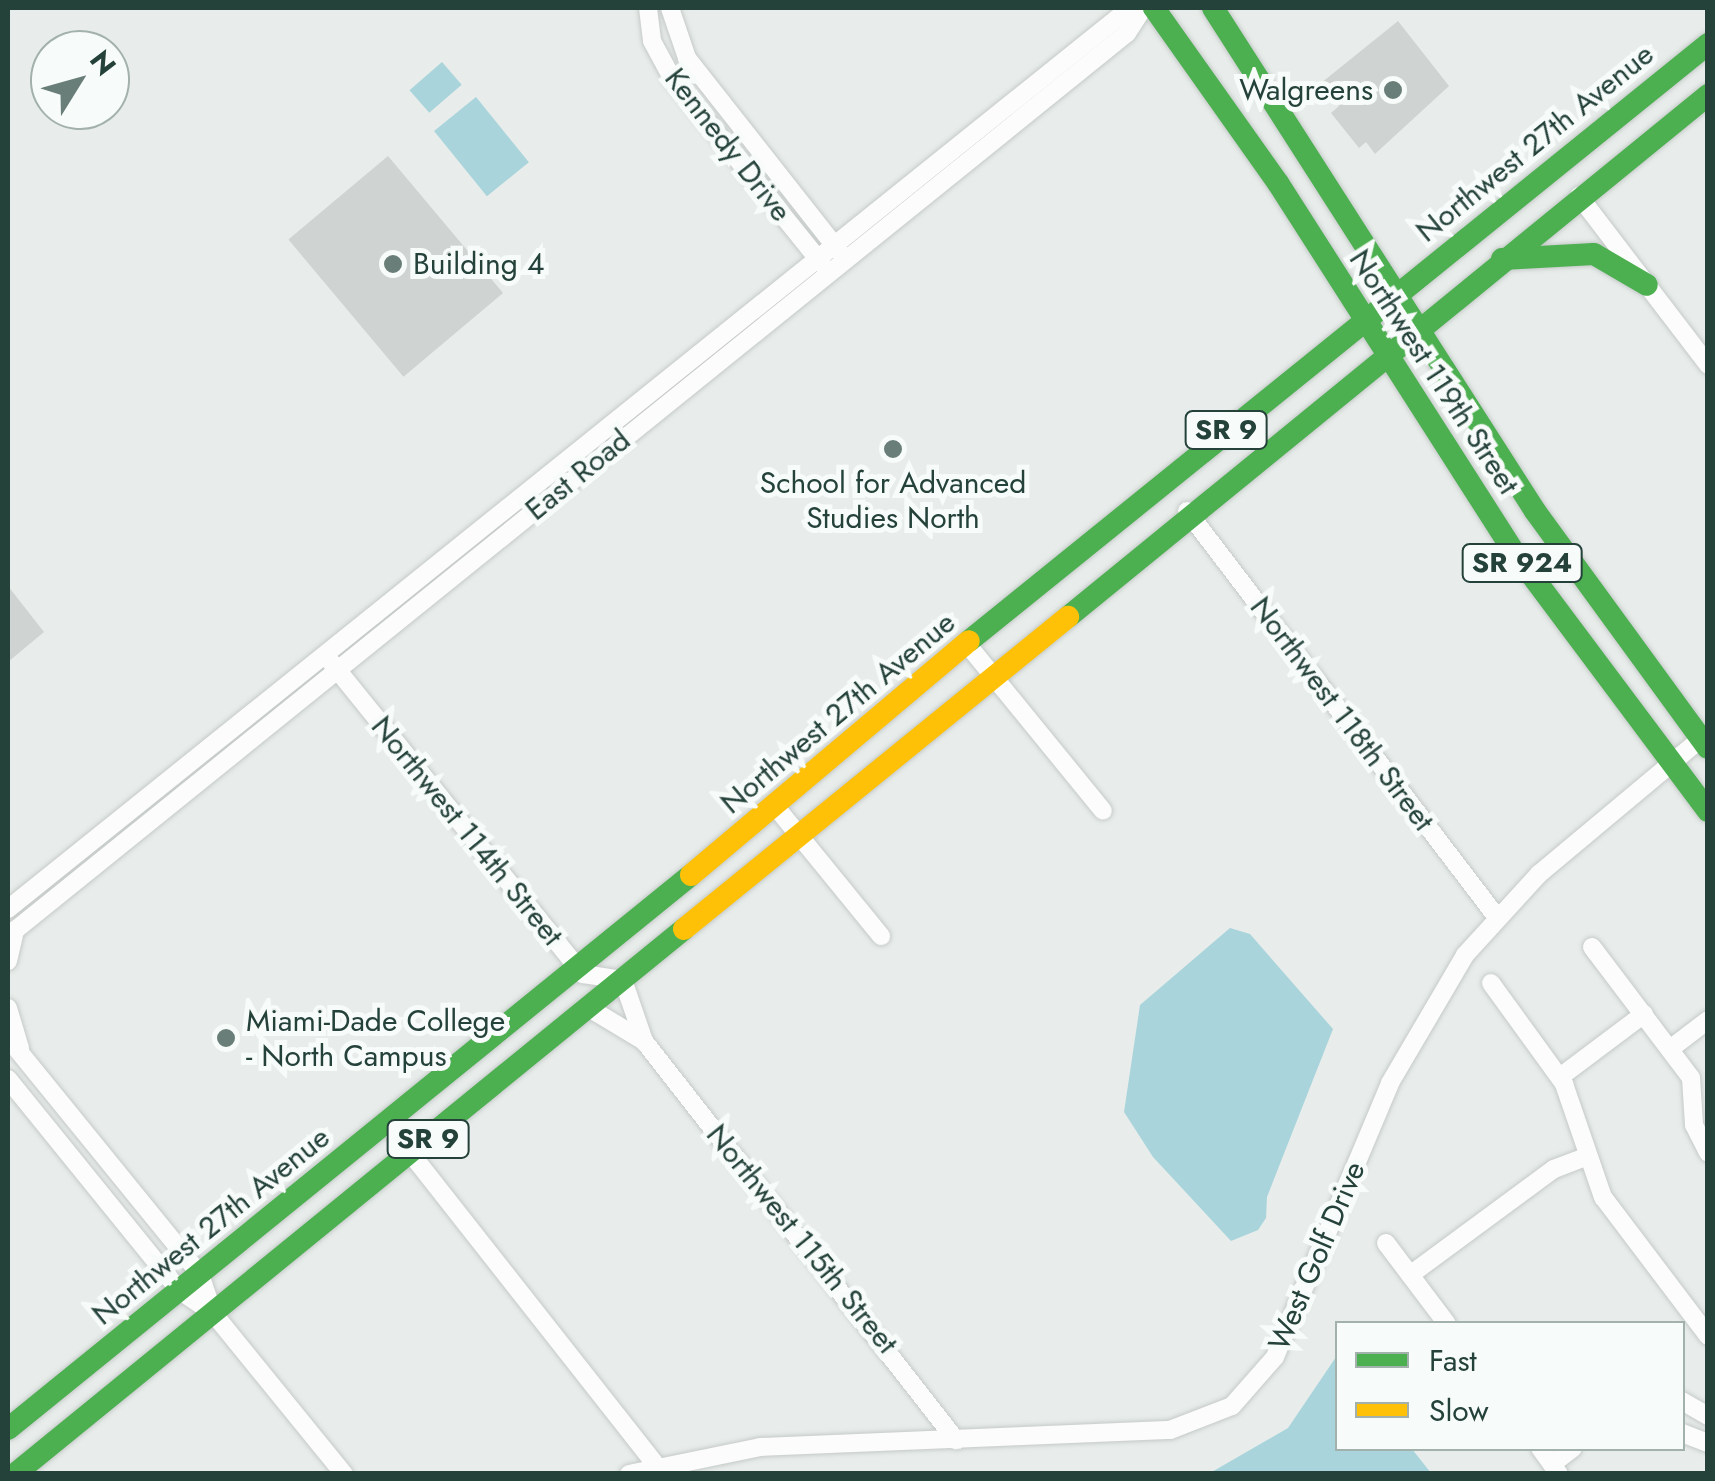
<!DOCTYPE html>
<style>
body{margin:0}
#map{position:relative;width:1715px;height:1481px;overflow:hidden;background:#e8edeb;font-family:Jost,sans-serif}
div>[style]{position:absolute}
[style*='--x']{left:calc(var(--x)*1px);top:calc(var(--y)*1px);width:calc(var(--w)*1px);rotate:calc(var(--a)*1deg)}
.water>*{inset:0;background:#a9d4db;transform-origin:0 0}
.building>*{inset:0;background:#cfd4d2;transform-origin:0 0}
.roads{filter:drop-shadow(0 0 2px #c5cac8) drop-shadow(0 0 2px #c5cac8)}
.street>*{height:18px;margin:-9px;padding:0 9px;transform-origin:9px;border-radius:9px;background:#fcfcfc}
.fast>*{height:22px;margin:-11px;padding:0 11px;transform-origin:11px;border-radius:11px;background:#4caf50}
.slow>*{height:22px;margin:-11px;padding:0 11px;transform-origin:11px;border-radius:11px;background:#ffc107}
.dots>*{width:28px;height:28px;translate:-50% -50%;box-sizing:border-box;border:5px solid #f7fbf9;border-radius:50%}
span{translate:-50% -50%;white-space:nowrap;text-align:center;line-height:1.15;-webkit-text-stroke:10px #f7fbf9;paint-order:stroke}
.shield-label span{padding:2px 8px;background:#f7fbf9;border:2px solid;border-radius:8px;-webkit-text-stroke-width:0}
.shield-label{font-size:28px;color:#24423a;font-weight:700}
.poi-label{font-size:30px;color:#24423a}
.right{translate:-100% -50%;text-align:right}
.left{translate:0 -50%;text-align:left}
.street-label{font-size:30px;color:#24423a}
.frame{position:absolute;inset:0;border:10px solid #24423a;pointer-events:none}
.legend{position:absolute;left:1335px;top:1321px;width:350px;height:130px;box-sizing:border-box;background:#f7fbf9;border:2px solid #a3b1ad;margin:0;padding:12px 18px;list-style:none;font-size:30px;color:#24423a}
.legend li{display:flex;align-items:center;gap:20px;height:50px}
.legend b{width:50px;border:2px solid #a3b1ad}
.north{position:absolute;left:30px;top:30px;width:100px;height:100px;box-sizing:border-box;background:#f7fbf9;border:2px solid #a3b1ad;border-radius:50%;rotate:53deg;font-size:28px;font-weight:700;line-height:40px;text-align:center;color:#24423a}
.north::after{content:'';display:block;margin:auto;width:35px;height:45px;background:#697e78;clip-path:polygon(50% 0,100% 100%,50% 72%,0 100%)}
</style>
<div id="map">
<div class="water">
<i style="left:442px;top:62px;width:30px;height:43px;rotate:49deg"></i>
<i style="left:476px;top:97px;width:84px;height:54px;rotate:51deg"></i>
<i style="clip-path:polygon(1230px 928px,1250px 934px,1333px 1029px,1267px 1197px,1266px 1218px,1258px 1230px,1231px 1241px,1153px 1157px,1124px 1112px,1140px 1005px)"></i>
<i style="clip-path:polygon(1336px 1357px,1338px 1448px,1412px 1449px,1431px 1473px,1210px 1473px,1288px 1428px)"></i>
</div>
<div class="building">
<i style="clip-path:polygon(1398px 21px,1449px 86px,1375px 154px,1366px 142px,1359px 148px,1331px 113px,1339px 106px,1321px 83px)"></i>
<i style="left:388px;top:156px;width:179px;height:130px;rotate:50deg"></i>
<i style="clip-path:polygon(8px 586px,44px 632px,8px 662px)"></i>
</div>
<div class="roads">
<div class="street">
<i style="--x:648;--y:8;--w:33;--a:83"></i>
<i style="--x:652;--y:41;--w:42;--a:61.6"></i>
<i style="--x:672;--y:78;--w:239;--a:51.1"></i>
<i style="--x:670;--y:8;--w:53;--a:71.2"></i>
<i style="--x:687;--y:58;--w:246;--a:51.8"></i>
<i style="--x:1579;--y:196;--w:213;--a:52.6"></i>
<i style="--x:1187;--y:511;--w:509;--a:52.66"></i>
<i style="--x:967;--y:644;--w:215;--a:50.8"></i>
<i style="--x:331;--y:662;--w:401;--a:51.1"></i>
<i style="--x:583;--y:974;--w:40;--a:8.5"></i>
<i style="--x:623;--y:980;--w:65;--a:71"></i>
<i style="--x:775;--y:806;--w:168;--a:50.8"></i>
<i style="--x:8;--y:909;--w:1439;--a:-38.77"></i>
<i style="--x:8;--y:936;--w:1438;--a:-38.9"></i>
<i style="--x:1127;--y:33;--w:30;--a:-57"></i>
<i style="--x:1592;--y:947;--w:164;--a:52.9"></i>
<i style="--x:1691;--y:1078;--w:47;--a:86.3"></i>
<i style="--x:1694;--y:1125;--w:31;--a:63"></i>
<i style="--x:8;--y:961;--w:32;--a:-77"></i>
<i style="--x:1491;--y:983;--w:125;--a:54.1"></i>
<i style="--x:1564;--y:1084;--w:120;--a:71"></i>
<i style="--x:1603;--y:1197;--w:174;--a:52.9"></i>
<i style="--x:8;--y:1008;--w:42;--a:73.3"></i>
<i style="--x:589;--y:1008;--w:64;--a:31"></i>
<i style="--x:644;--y:1041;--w:507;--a:51.98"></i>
<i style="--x:8;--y:1038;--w:304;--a:50.9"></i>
<i style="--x:200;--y:1274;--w:41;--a:71.6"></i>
<i style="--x:1670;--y:1049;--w:48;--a:-37.3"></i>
<i style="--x:1560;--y:1077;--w:105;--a:-36.9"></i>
<i style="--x:8;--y:1079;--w:272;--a:51"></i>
<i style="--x:179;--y:1290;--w:41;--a:34.1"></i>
<i style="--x:213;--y:1313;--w:208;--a:50.9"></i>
<i style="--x:386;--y:1122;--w:435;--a:51.8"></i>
<i style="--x:1386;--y:1243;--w:101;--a:53"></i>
<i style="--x:1410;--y:1275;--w:179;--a:-36.4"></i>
<i style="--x:1554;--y:1169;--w:36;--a:-21"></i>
<i style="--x:1682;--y:1401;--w:30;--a:30"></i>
<i style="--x:1682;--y:1433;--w:28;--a:21"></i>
<i style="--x:1540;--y:1448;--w:32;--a:54"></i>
<i style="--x:1552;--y:1464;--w:26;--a:-37"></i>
<i style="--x:629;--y:1474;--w:134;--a:-11.6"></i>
<i style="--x:760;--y:1447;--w:410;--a:-2.4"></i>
<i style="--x:1170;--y:1430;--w:66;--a:-21.2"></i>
<i style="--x:1232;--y:1406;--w:65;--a:-48.7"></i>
<i style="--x:1275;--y:1357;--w:297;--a:-67.2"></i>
<i style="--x:1390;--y:1083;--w:148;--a:-59.6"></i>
<i style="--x:1465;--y:955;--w:110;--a:-47.6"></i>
<i style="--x:1539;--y:874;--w:217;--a:-39.9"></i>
</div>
<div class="fast">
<i style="--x:1154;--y:8;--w:214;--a:54.7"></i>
<i style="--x:1278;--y:183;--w:439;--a:57.4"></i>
<i style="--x:1515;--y:553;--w:322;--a:53.2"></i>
<i style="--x:1213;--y:8;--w:597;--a:57.37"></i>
<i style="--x:1535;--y:511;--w:293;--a:53.9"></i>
<i style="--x:1502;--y:259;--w:92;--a:-3.1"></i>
<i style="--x:1594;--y:254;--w:61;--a:30.3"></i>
<i style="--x:1068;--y:617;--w:826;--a:-39.2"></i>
<i style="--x:969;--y:641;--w:950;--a:-38.93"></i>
<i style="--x:8;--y:1429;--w:879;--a:-39.05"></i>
<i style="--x:15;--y:1474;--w:863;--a:-39.17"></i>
</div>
<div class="slow">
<i style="--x:691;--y:875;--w:363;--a:-40.1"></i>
<i style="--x:684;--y:929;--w:495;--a:-39.1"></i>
</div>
</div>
<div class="dots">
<i style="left:1393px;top:90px;background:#697e78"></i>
<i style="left:393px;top:264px;background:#697e78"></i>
<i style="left:893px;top:449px;background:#697e78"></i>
<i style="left:226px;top:1038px;background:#697e78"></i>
</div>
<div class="shield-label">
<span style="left:1226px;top:430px">SR 9</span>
<span style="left:1522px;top:563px">SR 924</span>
<span style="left:428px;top:1139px">SR 9</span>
</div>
<div class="poi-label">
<span class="right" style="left:1373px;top:90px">Walgreens</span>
<span class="left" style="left:413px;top:264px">Building 4</span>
<span style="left:893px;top:500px">School for Advanced<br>Studies North</span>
<span class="left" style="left:246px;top:1038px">Miami-Dade College<br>- North Campus</span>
</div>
<div class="street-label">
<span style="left:1535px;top:143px;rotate:-39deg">Northwest 27th Avenue</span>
<span style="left:728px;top:145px;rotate:52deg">Kennedy Drive</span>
<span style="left:1434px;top:372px;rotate:57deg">Northwest 119th Street</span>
<span style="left:578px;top:475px;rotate:-39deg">East Road</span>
<span style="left:838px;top:713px;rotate:-40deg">Northwest 27th Avenue</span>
<span style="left:1342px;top:714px;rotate:53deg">Northwest 118th Street</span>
<span style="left:467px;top:831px;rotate:51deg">Northwest 114th Street</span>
<span style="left:211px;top:1226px;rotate:-39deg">Northwest 27th Avenue</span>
<span style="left:802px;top:1239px;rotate:51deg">Northwest 115th Street</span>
<span style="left:1317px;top:1256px;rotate:-67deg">West Golf Drive</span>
</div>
<div class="frame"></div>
<ul class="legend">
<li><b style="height:12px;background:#4caf50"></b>Fast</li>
<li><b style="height:12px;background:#ffc107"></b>Slow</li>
</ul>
<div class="north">N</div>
</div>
